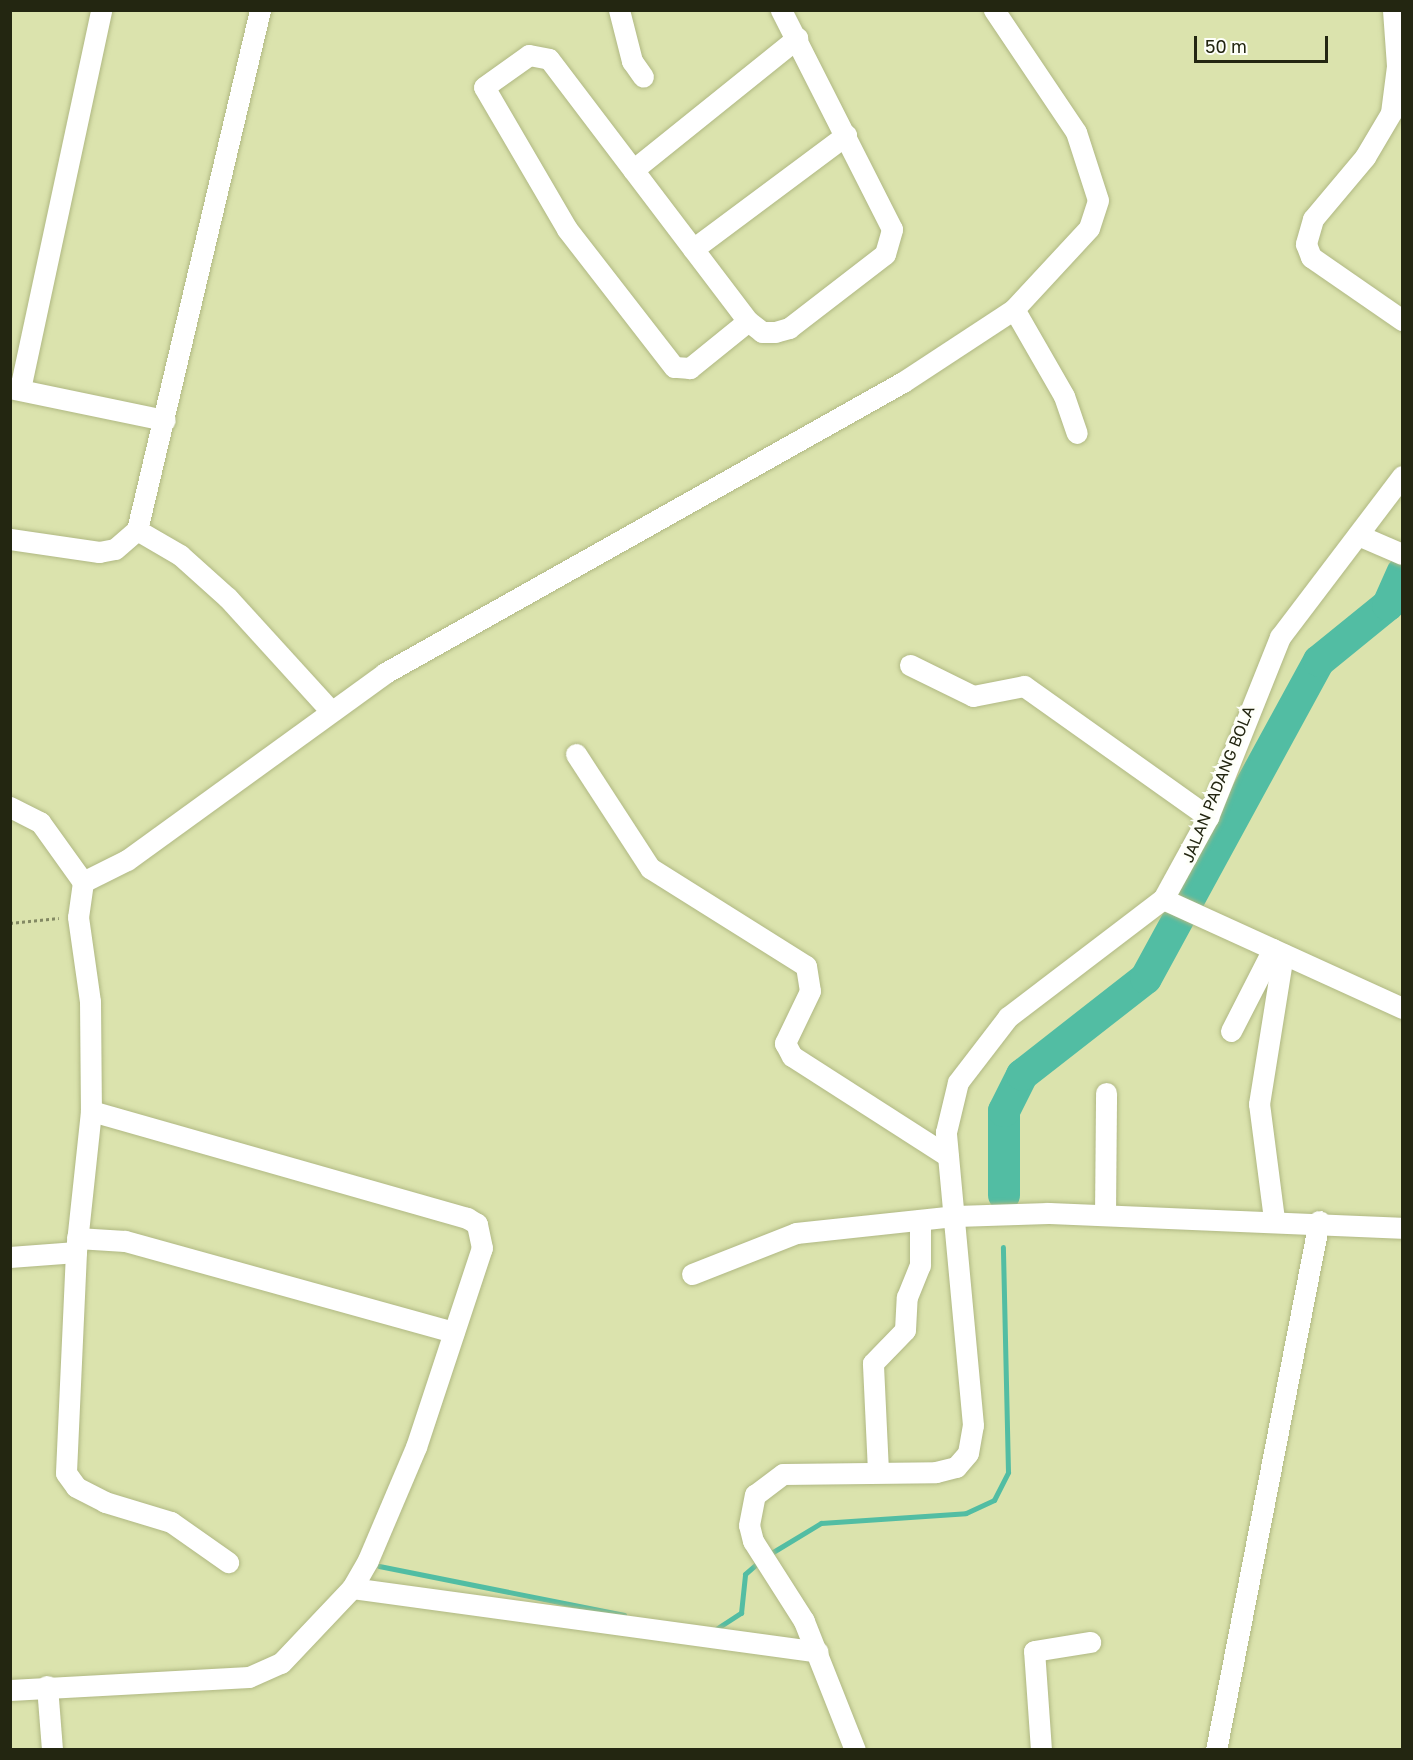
<!DOCTYPE html>
<style>
body{margin:0}
#map{position:relative;width:1413px;height:1760px;overflow:hidden;background:#dbe3ad;font-family:"Golos Text",sans-serif}
div>[style]{position:absolute}
[style*='--x']{left:calc(var(--x)*1px);top:calc(var(--y)*1px);width:calc(var(--w)*1px);rotate:calc(var(--a)*1deg)}
.stream>*{height:5px;margin:-2.5px;padding:0 2.5px;transform-origin:2.5px;border-radius:2.5px;background:#52bda3}
.river>*{height:32px;margin:-16px;padding:0 16px;transform-origin:16px;border-radius:16px;background:#52bda3}
.path>*{height:3px;margin-top:-1.5px;transform-origin:0;background:repeating-linear-gradient(90deg,#838963 0 3px,transparent 0 6px)}
.roads{filter:drop-shadow(0 0 2px #b0b883) drop-shadow(0 0 2px #b0b883)}
.minor>*{height:21px;margin:-10.5px;padding:0 10.5px;transform-origin:10.5px;border-radius:10.5px;background:#fff}
span{translate:-50% -50%;white-space:nowrap;text-align:center;line-height:1.15;-webkit-text-stroke:6px #fefff9;paint-order:stroke}
.street-label{font-size:16px;color:#232611}
.frame{position:absolute;inset:0;border:12px solid #232611;pointer-events:none}
.scale{position:absolute;left:1194px;top:36px;width:134px;height:27px;box-sizing:border-box;border:3px solid #232611;border-top:0;padding-left:8px;font-size:18px;line-height:21px;white-space:nowrap;color:#232611;-webkit-text-stroke:4px #fefff9;paint-order:stroke}
</style>
<div id="map">
<div class="stream">
<i style="--x:768;--y:1555;--w:62;--a:-31.1"></i>
<i style="--x:821;--y:1523;--w:145;--a:-3.9"></i>
<i style="--x:966;--y:1513;--w:31;--a:-25"></i>
<i style="--x:994;--y:1500;--w:31;--a:-63"></i>
<i style="--x:1008;--y:1472;--w:225;--a:-91.3"></i>
<i style="--x:379;--y:1566;--w:250;--a:11.3"></i>
<i style="--x:716;--y:1629;--w:30;--a:-33"></i>
<i style="--x:741;--y:1613;--w:39;--a:-84"></i>
<i style="--x:745;--y:1574;--w:20;--a:-41"></i>
</div>
<div class="river">
<i style="--x:1004;--y:1195;--w:84;--a:-90"></i>
<i style="--x:1004;--y:1111;--w:40;--a:-63.4"></i>
<i style="--x:1022;--y:1075;--w:157;--a:-38"></i>
<i style="--x:1146;--y:978;--w:361;--a:-61.4"></i>
<i style="--x:1319;--y:661;--w:89;--a:-39.1"></i>
<i style="--x:1388;--y:605;--w:35;--a:-66"></i>
</div>
<div class="path">
<i style="--x:10;--y:923;--w:49;--a:-5.8"></i>
</div>
<div class="roads">
<div class="minor">
<i style="--x:619;--y:10;--w:53;--a:75.7"></i>
<i style="--x:632;--y:61;--w:19;--a:55"></i>
<i style="--x:1393;--y:10;--w:56;--a:85.9"></i>
<i style="--x:1397;--y:66;--w:47;--a:97.3"></i>
<i style="--x:1391;--y:113;--w:51;--a:120.6"></i>
<i style="--x:1365;--y:157;--w:81;--a:130"></i>
<i style="--x:1313;--y:219;--w:26;--a:106"></i>
<i style="--x:1306;--y:244;--w:14;--a:69"></i>
<i style="--x:1311;--y:257;--w:111;--a:34.7"></i>
<i style="--x:633;--y:170;--w:211;--a:-38.8"></i>
<i style="--x:693;--y:249;--w:191;--a:-36.7"></i>
<i style="--x:1014;--y:309;--w:100;--a:60.1"></i>
<i style="--x:1064;--y:396;--w:39;--a:71"></i>
<i style="--x:748;--y:321;--w:75;--a:141"></i>
<i style="--x:690;--y:368;--w:16;--a:-176"></i>
<i style="--x:674;--y:367;--w:175;--a:-127.8"></i>
<i style="--x:567;--y:229;--w:164;--a:-120.3"></i>
<i style="--x:484;--y:87;--w:55;--a:-35.4"></i>
<i style="--x:529;--y:55;--w:20;--a:11"></i>
<i style="--x:549;--y:59;--w:329;--a:52.8"></i>
<i style="--x:748;--y:321;--w:18;--a:38"></i>
<i style="--x:762;--y:332;--w:13;--a:0"></i>
<i style="--x:775;--y:332;--w:15;--a:-16"></i>
<i style="--x:789;--y:328;--w:121;--a:-37.6"></i>
<i style="--x:885;--y:254;--w:26;--a:-74"></i>
<i style="--x:892;--y:229;--w:246;--a:-116.9"></i>
<i style="--x:10;--y:388;--w:158;--a:11.7"></i>
<i style="--x:20;--y:389;--w:388;--a:-77.9"></i>
<i style="--x:137;--y:530;--w:50;--a:30.2"></i>
<i style="--x:180;--y:555;--w:64;--a:41.9"></i>
<i style="--x:228;--y:598;--w:153;--a:47.7"></i>
<i style="--x:1358;--y:535;--w:48;--a:23.4"></i>
<i style="--x:10;--y:539;--w:90;--a:8.3"></i>
<i style="--x:99;--y:552;--w:16;--a:-11"></i>
<i style="--x:115;--y:549;--w:29;--a:-41"></i>
<i style="--x:137;--y:530;--w:534;--a:-76.69"></i>
<i style="--x:910;--y:665;--w:70;--a:26.2"></i>
<i style="--x:973;--y:696;--w:52;--a:-11.1"></i>
<i style="--x:1024;--y:686;--w:226;--a:35.4"></i>
<i style="--x:576;--y:754;--w:136;--a:57"></i>
<i style="--x:650;--y:868;--w:184;--a:32.1"></i>
<i style="--x:806;--y:966;--w:25;--a:81"></i>
<i style="--x:810;--y:991;--w:58;--a:115.7"></i>
<i style="--x:785;--y:1043;--w:15;--a:62"></i>
<i style="--x:792;--y:1056;--w:185;--a:32.7"></i>
<i style="--x:10;--y:807;--w:34;--a:27"></i>
<i style="--x:40;--y:822;--w:74;--a:54.4"></i>
<i style="--x:83;--y:882;--w:35;--a:98"></i>
<i style="--x:78;--y:917;--w:85;--a:81.9"></i>
<i style="--x:90;--y:1001;--w:110;--a:89.5"></i>
<i style="--x:91;--y:1111;--w:142;--a:96.1"></i>
<i style="--x:76;--y:1252;--w:221;--a:92.6"></i>
<i style="--x:66;--y:1473;--w:17;--a:54"></i>
<i style="--x:76;--y:1487;--w:33;--a:27"></i>
<i style="--x:105;--y:1502;--w:69;--a:16.9"></i>
<i style="--x:171;--y:1522;--w:70;--a:35.1"></i>
<i style="--x:83;--y:882;--w:49;--a:-26.6"></i>
<i style="--x:127;--y:860;--w:319;--a:-35.9"></i>
<i style="--x:385;--y:673;--w:594;--a:-29.33"></i>
<i style="--x:903;--y:382;--w:133;--a:-33.3"></i>
<i style="--x:1014;--y:309;--w:110;--a:-47.2"></i>
<i style="--x:1089;--y:228;--w:29;--a:-72"></i>
<i style="--x:1098;--y:200;--w:71;--a:-107.9"></i>
<i style="--x:1076;--y:132;--w:147;--a:-123.9"></i>
<i style="--x:1163;--y:899;--w:263;--a:24.5"></i>
<i style="--x:1231;--y:1031;--w:92;--a:-62.9"></i>
<i style="--x:1105;--y:1215;--w:122;--a:-89.5"></i>
<i style="--x:1274;--y:1219;--w:116;--a:-97.4"></i>
<i style="--x:1259;--y:1104;--w:152;--a:-80.9"></i>
<i style="--x:77;--y:1238;--w:48;--a:3.6"></i>
<i style="--x:125;--y:1241;--w:341;--a:15.5"></i>
<i style="--x:10;--y:1257;--w:66;--a:-4.3"></i>
<i style="--x:692;--y:1274;--w:112;--a:-21.5"></i>
<i style="--x:796;--y:1233;--w:161;--a:-6.1"></i>
<i style="--x:956;--y:1216;--w:92;--a:-1.9"></i>
<i style="--x:1048;--y:1213;--w:354;--a:2.4"></i>
<i style="--x:878;--y:1471;--w:108;--a:-92.7"></i>
<i style="--x:873;--y:1363;--w:46;--a:-45.9"></i>
<i style="--x:905;--y:1330;--w:33;--a:-87"></i>
<i style="--x:907;--y:1297;--w:35;--a:-68"></i>
<i style="--x:920;--y:1265;--w:45;--a:-90"></i>
<i style="--x:352;--y:1588;--w:470;--a:7.8"></i>
<i style="--x:47;--y:1686;--w:64;--a:85.5"></i>
<i style="--x:10;--y:1690;--w:239;--a:-3.1"></i>
<i style="--x:249;--y:1677;--w:35;--a:-24"></i>
<i style="--x:281;--y:1663;--w:103;--a:-46.6"></i>
<i style="--x:352;--y:1588;--w:32;--a:-60"></i>
<i style="--x:368;--y:1560;--w:123;--a:-67"></i>
<i style="--x:416;--y:1447;--w:210;--a:-71.7"></i>
<i style="--x:482;--y:1248;--w:25;--a:-102"></i>
<i style="--x:477;--y:1224;--w:12;--a:-149"></i>
<i style="--x:467;--y:1218;--w:391;--a:-164.1"></i>
<i style="--x:855;--y:1750;--w:139;--a:-111.6"></i>
<i style="--x:804;--y:1621;--w:95;--a:-122.5"></i>
<i style="--x:753;--y:1541;--w:16;--a:-104"></i>
<i style="--x:749;--y:1525;--w:31;--a:-79"></i>
<i style="--x:755;--y:1495;--w:35;--a:-37"></i>
<i style="--x:783;--y:1474;--w:153;--a:-0.7"></i>
<i style="--x:936;--y:1472;--w:21;--a:-14"></i>
<i style="--x:956;--y:1467;--w:18;--a:-49"></i>
<i style="--x:968;--y:1453;--w:28;--a:-80"></i>
<i style="--x:973;--y:1425;--w:294;--a:-95.3"></i>
<i style="--x:946;--y:1132;--w:51;--a:-76.5"></i>
<i style="--x:958;--y:1082;--w:82;--a:-52.4"></i>
<i style="--x:1008;--y:1017;--w:195;--a:-37.3"></i>
<i style="--x:1163;--y:899;--w:94;--a:-61.2"></i>
<i style="--x:1208;--y:817;--w:194;--a:-68.2"></i>
<i style="--x:1280;--y:637;--w:202;--a:-52.8"></i>
<i style="--x:1041;--y:1750;--w:99;--a:-94"></i>
<i style="--x:1034;--y:1651;--w:57;--a:-9.1"></i>
<i style="--x:1216;--y:1750;--w:539;--a:-78.98"></i>
</div>
</div>
<div class="street-label">
<span style="left:1218px;top:784px;rotate:-68deg">JALAN PADANG BOLA</span>
</div>
<div class="frame"></div>
<div class="scale">50 m</div>
</div>
